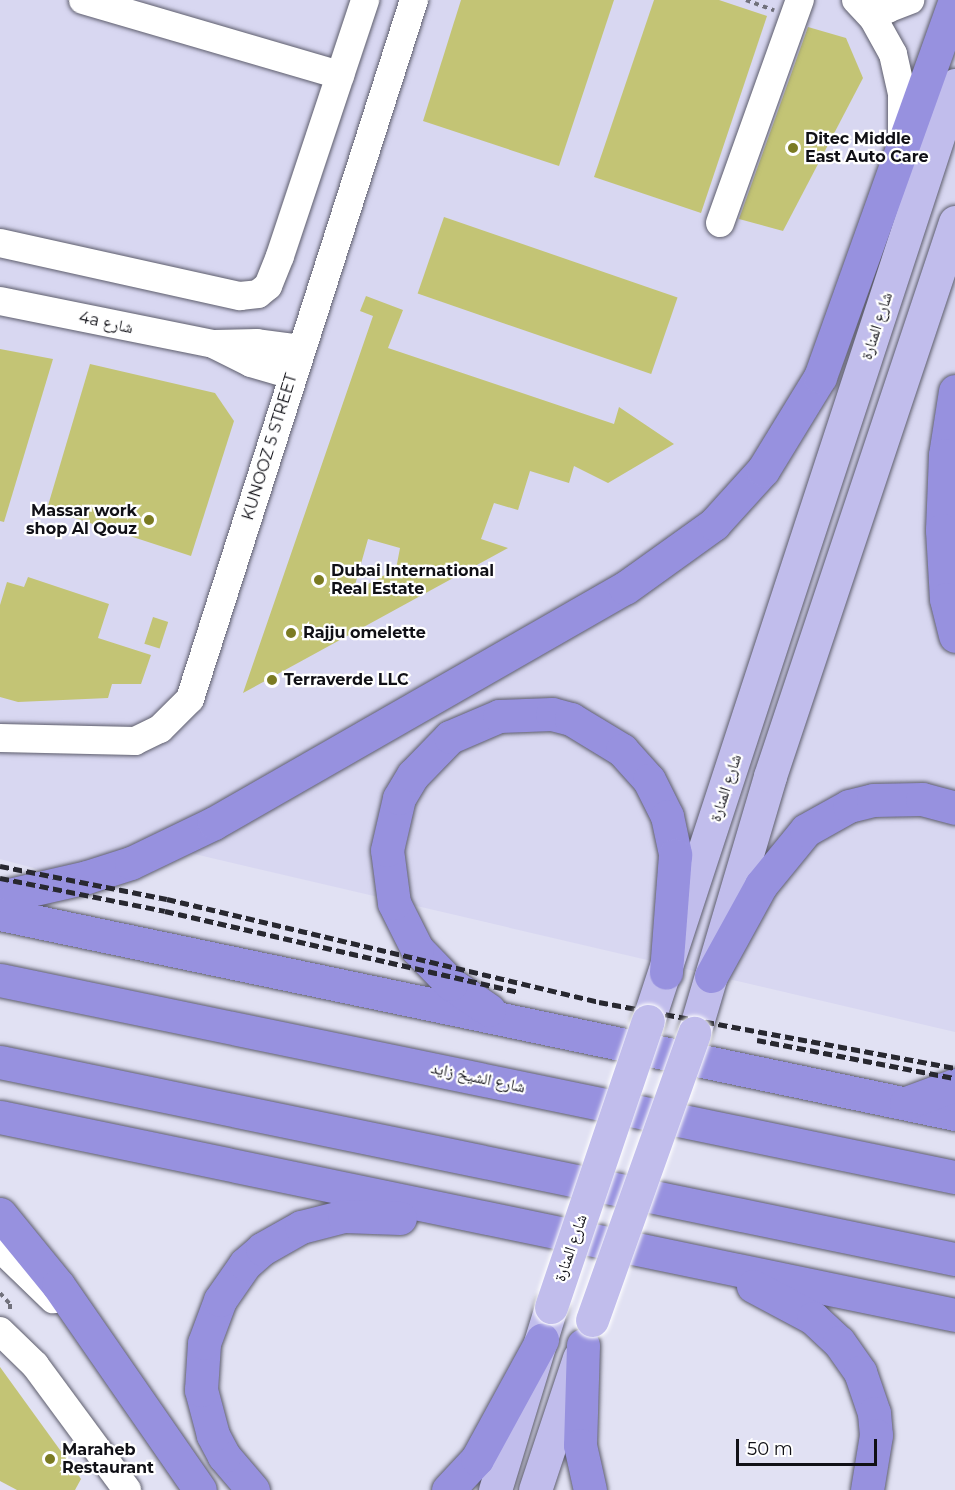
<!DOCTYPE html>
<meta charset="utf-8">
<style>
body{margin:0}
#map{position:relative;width:955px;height:1490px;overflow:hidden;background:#e1e1f3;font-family:Montserrat,"Noto Naskh Arabic",sans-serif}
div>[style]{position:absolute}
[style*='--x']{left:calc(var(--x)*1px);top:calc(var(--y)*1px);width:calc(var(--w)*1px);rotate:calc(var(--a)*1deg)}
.built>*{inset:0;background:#d8d7f1}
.building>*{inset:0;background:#c3c475;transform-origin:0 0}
.path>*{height:4px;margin-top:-2px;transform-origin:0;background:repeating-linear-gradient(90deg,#71717c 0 4.5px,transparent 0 9px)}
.roads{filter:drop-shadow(0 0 2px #5d5d6c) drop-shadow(0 0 2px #5d5d6c)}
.minor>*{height:28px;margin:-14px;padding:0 14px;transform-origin:14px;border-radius:14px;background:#fff}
.major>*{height:33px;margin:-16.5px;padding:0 16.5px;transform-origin:16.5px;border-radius:16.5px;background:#c1bdec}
.highway>*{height:33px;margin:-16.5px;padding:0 16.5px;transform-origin:16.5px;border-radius:16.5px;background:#9791df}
.rail>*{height:4.5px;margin-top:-2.25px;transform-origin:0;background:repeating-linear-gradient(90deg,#282830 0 9px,transparent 0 13.5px)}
.bridges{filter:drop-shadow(0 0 2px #fff) drop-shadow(0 0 2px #fff)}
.major-bridge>*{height:33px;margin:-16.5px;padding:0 16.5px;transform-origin:16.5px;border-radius:16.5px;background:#c1bdec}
.dots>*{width:16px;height:16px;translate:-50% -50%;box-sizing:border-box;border:3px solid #fff;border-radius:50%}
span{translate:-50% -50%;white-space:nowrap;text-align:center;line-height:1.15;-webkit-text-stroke:4.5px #fff;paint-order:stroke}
.poi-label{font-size:16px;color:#101016;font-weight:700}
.left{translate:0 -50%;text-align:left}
.right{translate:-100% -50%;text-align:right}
.street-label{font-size:16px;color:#101016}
.scale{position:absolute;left:736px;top:1439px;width:141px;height:27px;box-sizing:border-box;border:3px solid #101016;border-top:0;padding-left:8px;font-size:18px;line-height:21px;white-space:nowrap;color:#101016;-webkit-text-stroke:4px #fff;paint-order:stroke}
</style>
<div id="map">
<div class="built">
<i style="clip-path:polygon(0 0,955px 0,955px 1032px,156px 845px,97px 885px,0 859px)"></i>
</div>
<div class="building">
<i style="clip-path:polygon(461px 0,614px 0,559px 166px,423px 121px)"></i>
<i style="clip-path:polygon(654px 0,719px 0,767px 16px,701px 213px,594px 177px)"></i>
<i style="clip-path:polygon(808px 27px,846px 38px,863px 78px,783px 231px,739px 219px)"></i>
<i style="left:444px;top:217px;width:247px;height:81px;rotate:19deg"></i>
<i style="clip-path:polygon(evenodd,366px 296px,403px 310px,388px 348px,614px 424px,619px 407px,674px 444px,608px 483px,574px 466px,569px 483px,530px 471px,518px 510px,494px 503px,481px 539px,508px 548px,243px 693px,373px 316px,360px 311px,366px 296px,368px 539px,400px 548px,396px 569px,353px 592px,368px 539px)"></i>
<i style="clip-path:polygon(0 349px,53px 359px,4px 522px,0 521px)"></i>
<i style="clip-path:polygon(90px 364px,215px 393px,234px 421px,191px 556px,47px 509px)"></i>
<i style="clip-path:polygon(28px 577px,109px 604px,98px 638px,151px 655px,141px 684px,112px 684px,108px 698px,18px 702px,0 697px,0 605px,7px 582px,24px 587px)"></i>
<i style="left:153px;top:617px;width:16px;height:28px;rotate:18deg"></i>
<i style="clip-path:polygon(0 1367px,81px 1479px,75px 1490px,17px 1490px,0 1481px)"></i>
</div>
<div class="path">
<i style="--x:746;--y:0;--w:30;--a:20"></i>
<i style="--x:0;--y:1293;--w:15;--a:48"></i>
<i style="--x:10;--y:1304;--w:8;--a:90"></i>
</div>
<div class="roads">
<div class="minor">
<i style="--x:83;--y:0;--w:268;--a:16.3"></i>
<i style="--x:856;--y:0;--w:25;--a:47"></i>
<i style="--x:873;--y:18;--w:41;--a:60.9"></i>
<i style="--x:893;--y:54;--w:41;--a:77.3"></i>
<i style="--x:902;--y:94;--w:41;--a:90"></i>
<i style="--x:860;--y:3;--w:28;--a:13"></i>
<i style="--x:887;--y:9;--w:25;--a:-21"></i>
<i style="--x:720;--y:223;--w:237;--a:-70.3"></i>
<i style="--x:0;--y:243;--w:246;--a:12.5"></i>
<i style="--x:240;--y:296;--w:18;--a:-6"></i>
<i style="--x:258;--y:294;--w:13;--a:-39"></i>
<i style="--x:268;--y:286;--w:32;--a:-68"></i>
<i style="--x:280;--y:256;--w:270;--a:-71.6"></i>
<i style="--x:0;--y:301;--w:217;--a:11.4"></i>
<i style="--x:213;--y:344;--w:42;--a:26.6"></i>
<i style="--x:251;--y:363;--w:43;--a:16.3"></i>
<i style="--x:215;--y:344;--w:42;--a:-1.4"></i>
<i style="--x:257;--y:343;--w:44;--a:7.8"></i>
<i style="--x:0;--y:738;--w:135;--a:1.3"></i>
<i style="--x:135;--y:741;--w:28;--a:-26"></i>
<i style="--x:160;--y:729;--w:42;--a:-45"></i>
<i style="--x:190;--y:699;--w:734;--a:-72.23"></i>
<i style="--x:0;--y:1248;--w:74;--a:43.9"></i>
<i style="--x:0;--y:1331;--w:49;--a:44.2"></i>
<i style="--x:35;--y:1365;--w:155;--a:53.6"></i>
</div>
<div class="major">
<i style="--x:648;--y:1021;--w:985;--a:-71.84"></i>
<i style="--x:694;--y:1033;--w:268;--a:-73.5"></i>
<i style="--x:770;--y:776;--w:584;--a:-71.53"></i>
<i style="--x:495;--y:1490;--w:191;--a:-73"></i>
<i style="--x:535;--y:1490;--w:139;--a:-71.6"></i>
</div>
<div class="highway">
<i style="--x:955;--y:391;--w:65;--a:98.9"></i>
<i style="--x:945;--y:455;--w:75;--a:92.3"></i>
<i style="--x:942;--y:530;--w:69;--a:86.7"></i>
<i style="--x:946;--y:599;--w:38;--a:76"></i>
<i style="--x:0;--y:897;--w:89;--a:-12.9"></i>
<i style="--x:87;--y:877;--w:46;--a:-17.7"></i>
<i style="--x:131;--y:863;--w:92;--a:-25.7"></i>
<i style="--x:214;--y:823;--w:473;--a:-29.8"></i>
<i style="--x:625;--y:588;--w:110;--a:-35.7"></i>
<i style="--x:714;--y:524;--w:73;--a:-47.8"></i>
<i style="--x:763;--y:470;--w:109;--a:-58.5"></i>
<i style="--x:820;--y:377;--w:400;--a:-70.3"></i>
<i style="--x:0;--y:914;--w:976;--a:11.83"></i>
<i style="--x:711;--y:976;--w:104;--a:-61.2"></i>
<i style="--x:761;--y:885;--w:71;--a:-50.7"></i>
<i style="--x:806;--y:830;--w:49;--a:-29.2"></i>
<i style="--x:849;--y:806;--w:25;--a:-14"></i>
<i style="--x:873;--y:800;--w:49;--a:-1.2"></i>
<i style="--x:922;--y:799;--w:34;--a:15"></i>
<i style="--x:0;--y:980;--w:975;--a:11.66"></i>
<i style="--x:489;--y:1010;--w:46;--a:-145.6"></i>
<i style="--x:451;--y:984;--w:49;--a:-134.2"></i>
<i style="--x:417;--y:949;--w:51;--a:-116.6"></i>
<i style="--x:394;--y:903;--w:53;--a:-97.5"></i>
<i style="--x:387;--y:850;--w:53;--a:-77"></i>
<i style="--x:399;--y:798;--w:27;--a:-59"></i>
<i style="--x:413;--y:775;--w:53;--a:-45.8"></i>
<i style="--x:450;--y:737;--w:53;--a:-23.2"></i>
<i style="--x:499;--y:716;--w:53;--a:-2.2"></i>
<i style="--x:552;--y:714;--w:20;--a:15"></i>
<i style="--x:571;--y:719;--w:60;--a:31.3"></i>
<i style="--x:622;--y:750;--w:40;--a:48"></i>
<i style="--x:649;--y:780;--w:40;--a:63.4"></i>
<i style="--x:667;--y:816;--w:40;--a:78"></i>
<i style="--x:675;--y:855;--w:118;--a:94.4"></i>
<i style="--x:0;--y:1062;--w:975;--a:11.66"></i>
<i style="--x:906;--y:1103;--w:52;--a:-20.2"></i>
<i style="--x:0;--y:1117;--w:975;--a:11.71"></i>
<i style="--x:0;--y:1214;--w:92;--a:50.8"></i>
<i style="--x:58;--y:1285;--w:249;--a:55.3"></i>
<i style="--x:753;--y:1286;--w:68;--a:28.1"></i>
<i style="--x:813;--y:1318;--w:35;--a:43"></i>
<i style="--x:839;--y:1342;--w:37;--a:55"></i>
<i style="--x:860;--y:1372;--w:43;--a:71.1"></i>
<i style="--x:874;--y:1413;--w:22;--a:85"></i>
<i style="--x:876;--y:1435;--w:56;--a:99.3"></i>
<i style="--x:583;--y:1345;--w:100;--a:91.7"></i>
<i style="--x:580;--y:1445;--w:46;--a:77.5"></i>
<i style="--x:253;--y:1490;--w:45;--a:-130.5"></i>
<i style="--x:224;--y:1456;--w:24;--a:-118"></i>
<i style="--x:213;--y:1435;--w:47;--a:-104.9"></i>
<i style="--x:201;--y:1390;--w:47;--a:-86.3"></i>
<i style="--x:204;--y:1343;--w:46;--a:-69.6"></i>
<i style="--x:220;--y:1300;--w:44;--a:-55.2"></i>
<i style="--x:245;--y:1264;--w:23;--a:-41"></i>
<i style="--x:262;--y:1249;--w:45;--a:-29.4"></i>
<i style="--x:301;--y:1227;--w:44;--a:-14.3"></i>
<i style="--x:344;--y:1216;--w:56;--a:2"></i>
<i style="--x:448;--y:1490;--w:42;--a:-46.9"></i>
<i style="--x:477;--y:1459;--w:136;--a:-61.4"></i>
</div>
</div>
<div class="rail">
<i style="--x:0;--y:866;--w:170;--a:11.2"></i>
<i style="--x:167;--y:899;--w:444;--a:13.4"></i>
<i style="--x:599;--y:1002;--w:362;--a:10.5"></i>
<i style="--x:0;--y:878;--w:168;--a:11.3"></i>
<i style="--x:165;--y:911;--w:363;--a:12.9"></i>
<i style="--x:757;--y:1040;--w:202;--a:10.9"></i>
</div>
<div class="bridges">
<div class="major-bridge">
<i style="--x:551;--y:1307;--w:302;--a:-71.3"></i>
<i style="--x:592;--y:1320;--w:305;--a:-70.4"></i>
</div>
</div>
<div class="dots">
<i style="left:793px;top:148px;background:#7b7b23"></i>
<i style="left:149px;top:520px;background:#7b7b23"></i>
<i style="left:319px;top:580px;background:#7b7b23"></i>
<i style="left:291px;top:633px;background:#7b7b23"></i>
<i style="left:272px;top:680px;background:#7b7b23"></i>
<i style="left:50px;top:1459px;background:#7b7b23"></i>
</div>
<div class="poi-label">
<span class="left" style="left:805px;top:148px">Ditec Middle<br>East Auto Care</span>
<span class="right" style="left:137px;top:520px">Massar work<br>shop Al Qouz</span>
<span class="left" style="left:331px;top:580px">Dubai International<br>Real Estate</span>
<span class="left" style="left:303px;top:633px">Rajju omelette</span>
<span class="left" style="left:284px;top:680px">Terraverde LLC</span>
<span class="left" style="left:62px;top:1459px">Maraheb<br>Restaurant</span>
</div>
<div class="street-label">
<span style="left:106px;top:323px;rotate:12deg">4a شارع</span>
<span style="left:877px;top:326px;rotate:-72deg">شارع المنارة</span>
<span style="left:270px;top:447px;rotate:-73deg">KUNOOZ 5 STREET</span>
<span style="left:726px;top:788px;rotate:-72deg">شارع المنارة</span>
<span style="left:478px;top:1078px;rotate:12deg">شارع الشيخ زايد</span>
<span style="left:571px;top:1248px;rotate:-71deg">شارع المنارة</span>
</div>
<div class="scale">50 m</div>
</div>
